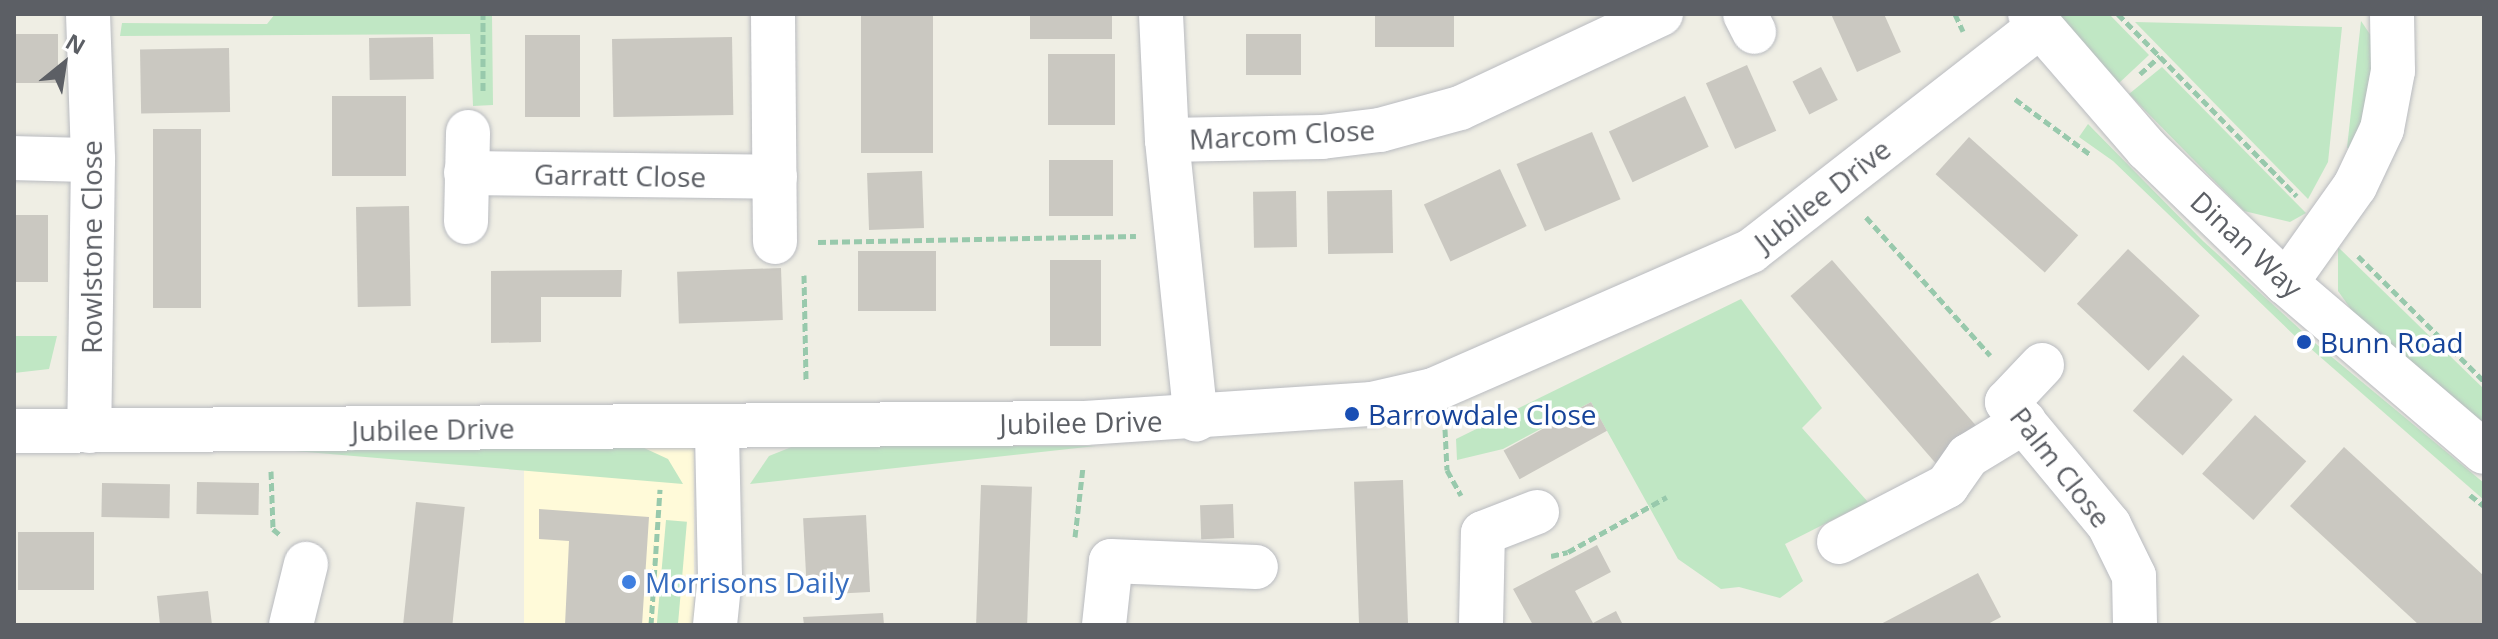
<!DOCTYPE html>
<style>
body{margin:0}
#map{position:relative;width:2498px;height:639px;overflow:hidden;background:#efeee4;font-family:"Open Sans",sans-serif}
div>[style]{position:absolute}
[style*='--x']{left:calc(var(--x)*1px);top:calc(var(--y)*1px);width:calc(var(--w)*1px);rotate:calc(var(--a)*1deg)}
.commercial>*{inset:0;background:#fffad9;transform-origin:0 0}
.green>*{inset:0;background:#c0e7c4;transform-origin:0 0}
.building>*{inset:0;background:#cac8c1;transform-origin:0 0}
.path>*{height:5px;margin-top:-2.5px;transform-origin:0;background:repeating-linear-gradient(90deg,#98c9ac 0 8px,transparent 0 12px)}
.roads{filter:drop-shadow(0 0 2px #b9bbc0) drop-shadow(0 0 2px #b9bbc0)}
.minor>*{height:44px;margin:-22px;padding:0 22px;transform-origin:22px;border-radius:22px;background:#fff}
.dots>*{width:22px;height:22px;translate:-50% -50%;box-sizing:border-box;border:4px solid #fff;border-radius:50%}
span{translate:-50% -50%;white-space:nowrap;text-align:center;line-height:1.15;-webkit-text-stroke:7px #fff;paint-order:stroke}
.street-label{font-size:28px;color:#5c5f65}
.transit-label{font-size:28px;color:#164399}
.left{translate:0 -50%;text-align:left}
.shop-label{font-size:28px;color:#366cbe}
.frame{position:absolute;inset:0;border:16px solid #5c5f65;pointer-events:none}
.north{position:absolute;left:24px;top:24px;width:80px;height:80px;-webkit-text-stroke:6px #fff;paint-order:stroke;rotate:30deg;font-size:22px;font-weight:700;line-height:32px;text-align:center;color:#5c5f65}
.north::after{content:'';display:block;margin:auto;width:28px;height:36px;background:#5c5f65;clip-path:polygon(50% 0,100% 100%,50% 72%,0 100%)}
</style>
<div id="map">
<div class="commercial">
<i style="left:524px;top:447px;width:170px;height:178px"></i>
</div>
<div class="green">
<i style="clip-path:polygon(275px 14px,492px 14px,493px 105px,473px 106px,470px 34px,120px 36px,122px 23px,267px 24px)"></i>
<i style="clip-path:polygon(2059px 14px,2109px 14px,2149px 55px,2118px 84px)"></i>
<i style="clip-path:polygon(2361px 21px,2376px 43px,2356px 149px,2347px 148px)"></i>
<i style="clip-path:polygon(2135px 22px,2342px 27px,2328px 162px,2308px 199px)"></i>
<i style="clip-path:polygon(2162px 67px,2306px 213px,2290px 222px,2244px 211px,2129px 94px)"></i>
<i style="clip-path:polygon(2088px 124px,2203px 241px,2303px 332px,2297px 338px,2113px 161px,2079px 137px)"></i>
<i style="clip-path:polygon(2338px 247px,2484px 389px,2484px 423px,2353px 312px,2338px 291px)"></i>
<i style="clip-path:polygon(1741px 299px,1822px 408px,1802px 428px,1868px 502px,1785px 544px,1803px 581px,1780px 598px,1739px 587px,1721px 589px,1678px 559px,1591px 402px,1503px 449px,1457px 460px,1456px 439px)"></i>
<i style="clip-path:polygon(14px 336px,57px 336px,49px 369px,14px 373px)"></i>
<i style="clip-path:polygon(2315px 343px,2484px 483px,2484px 500px,2310px 348px)"></i>
<i style="clip-path:polygon(794px 446px,1096px 446px,750px 484px,769px 456px)"></i>
<i style="clip-path:polygon(642px 447px,668px 459px,683px 484px,283px 450px)"></i>
<i style="left:666px;top:520px;width:21px;height:105px;rotate:5deg"></i>
</div>
<div class="building">
<i style="left:861px;top:14px;width:72px;height:139px"></i>
<i style="left:1030px;top:14px;width:82px;height:25px"></i>
<i style="left:1375px;top:14px;width:79px;height:33px"></i>
<i style="clip-path:polygon(1831px 14px,1884px 14px,1901px 52px,1857px 72px)"></i>
<i style="left:14px;top:34px;width:44px;height:49px"></i>
<i style="left:1246px;top:34px;width:55px;height:41px"></i>
<i style="left:525px;top:35px;width:55px;height:82px"></i>
<i style="left:433px;top:37px;width:42px;height:64px;rotate:89deg"></i>
<i style="left:732px;top:37px;width:78px;height:120px;rotate:89deg"></i>
<i style="left:229px;top:48px;width:64px;height:89px;rotate:89deg"></i>
<i style="left:1048px;top:54px;width:67px;height:71px"></i>
<i style="left:1747px;top:65px;width:72px;height:45px;rotate:66deg"></i>
<i style="left:1821px;top:67px;width:37px;height:32px;rotate:63deg"></i>
<i style="left:332px;top:96px;width:74px;height:80px"></i>
<i style="left:1685px;top:96px;width:56px;height:84px;rotate:65deg"></i>
<i style="left:153px;top:129px;width:48px;height:179px"></i>
<i style="left:1592px;top:132px;width:73px;height:82px;rotate:67deg"></i>
<i style="left:1969px;top:137px;width:147px;height:50px;rotate:42deg"></i>
<i style="left:1113px;top:160px;width:56px;height:64px;rotate:90deg"></i>
<i style="left:1500px;top:169px;width:63px;height:84px;rotate:65deg"></i>
<i style="left:922px;top:171px;width:57px;height:55px;rotate:88deg"></i>
<i style="left:1392px;top:190px;width:63px;height:65px;rotate:89deg"></i>
<i style="left:1296px;top:191px;width:56px;height:43px;rotate:89deg"></i>
<i style="left:409px;top:206px;width:100px;height:53px;rotate:89deg"></i>
<i style="left:14px;top:215px;width:34px;height:67px"></i>
<i style="left:2128px;top:249px;width:98px;height:75px;rotate:43deg"></i>
<i style="left:858px;top:251px;width:78px;height:60px"></i>
<i style="left:1050px;top:260px;width:51px;height:86px"></i>
<i style="left:1832px;top:260px;width:225px;height:55px;rotate:49deg"></i>
<i style="left:781px;top:268px;width:52px;height:104px;rotate:88deg"></i>
<i style="clip-path:polygon(622px 270px,621px 297px,541px 297px,541px 342px,491px 343px,491px 271px)"></i>
<i style="left:2183px;top:355px;width:67px;height:75px;rotate:42deg"></i>
<i style="left:1591px;top:402px;width:33px;height:100px;rotate:61deg"></i>
<i style="left:2255px;top:415px;width:69px;height:79px;rotate:42deg"></i>
<i style="clip-path:polygon(2344px 447px,2484px 576px,2484px 625px,2419px 625px,2290px 506px)"></i>
<i style="left:1403px;top:480px;width:145px;height:49px;rotate:88deg"></i>
<i style="left:197px;top:482px;width:62px;height:32px;rotate:1deg"></i>
<i style="left:102px;top:483px;width:68px;height:34px;rotate:1deg"></i>
<i style="left:981px;top:485px;width:51px;height:140px;rotate:2deg"></i>
<i style="left:416px;top:502px;width:49px;height:123px;rotate:6deg"></i>
<i style="left:1233px;top:504px;width:34px;height:33px;rotate:88deg"></i>
<i style="clip-path:polygon(539px 509px,649px 517px,642px 625px,565px 625px,569px 541px,539px 539px)"></i>
<i style="left:866px;top:515px;width:77px;height:63px;rotate:87deg"></i>
<i style="left:94px;top:532px;width:58px;height:76px;rotate:90deg"></i>
<i style="clip-path:polygon(1597px 545px,1611px 572px,1575px 591px,1593px 623px,1616px 611px,1623px 625px,1533px 625px,1513px 589px)"></i>
<i style="clip-path:polygon(1978px 573px,2001px 617px,1986px 625px,1879px 625px)"></i>
<i style="clip-path:polygon(208px 591px,212px 625px,160px 625px,157px 596px)"></i>
<i style="clip-path:polygon(883px 613px,884px 625px,804px 625px,803px 617px)"></i>
</div>
<div class="path">
<i style="--x:1955;--y:14;--w:19;--a:65"></i>
<i style="--x:2118;--y:14;--w:255;--a:45.5"></i>
<i style="--x:2140;--y:74;--w:27;--a:-42"></i>
<i style="--x:483;--y:91;--w:77;--a:-90"></i>
<i style="--x:2015;--y:99;--w:94;--a:36.4"></i>
<i style="--x:1866;--y:217;--w:186;--a:48.1"></i>
<i style="--x:818;--y:242;--w:318;--a:-1.1"></i>
<i style="--x:2358;--y:256;--w:177;--a:44.8"></i>
<i style="--x:804;--y:275;--w:106;--a:88.9"></i>
<i style="--x:1445;--y:429;--w:41;--a:87.2"></i>
<i style="--x:1447;--y:470;--w:29;--a:61"></i>
<i style="--x:271;--y:471;--w:58;--a:88"></i>
<i style="--x:273;--y:529;--w:8;--a:40"></i>
<i style="--x:2470;--y:495;--w:18;--a:38"></i>
<i style="--x:1075;--y:537;--w:70;--a:-83.5"></i>
<i style="--x:1551;--y:556;--w:17;--a:-13"></i>
<i style="--x:1568;--y:552;--w:113;--a:-29.1"></i>
<i style="--x:651;--y:625;--w:136;--a:-86.2"></i>
</div>
<div class="roads">
<div class="minor">
<i style="--x:88;--y:14;--w:146;--a:88"></i>
<i style="--x:93;--y:160;--w:271;--a:90.8"></i>
<i style="--x:773;--y:14;--w:228;--a:89.5"></i>
<i style="--x:1161;--y:14;--w:126;--a:87.3"></i>
<i style="--x:1167;--y:140;--w:281;--a:84.1"></i>
<i style="--x:1745;--y:14;--w:20;--a:63"></i>
<i style="--x:2030;--y:14;--w:179;--a:49.1"></i>
<i style="--x:2147;--y:149;--w:193;--a:44"></i>
<i style="--x:2286;--y:283;--w:260;--a:40.5"></i>
<i style="--x:1167;--y:140;--w:155;--a:-1.1"></i>
<i style="--x:1322;--y:137;--w:58;--a:-6.9"></i>
<i style="--x:1380;--y:130;--w:83;--a:-15.4"></i>
<i style="--x:1460;--y:108;--w:222;--a:-25.1"></i>
<i style="--x:14;--y:158;--w:79;--a:1.5"></i>
<i style="--x:466;--y:173;--w:309;--a:0.7"></i>
<i style="--x:466;--y:222;--w:90;--a:-88.7"></i>
<i style="--x:2286;--y:283;--w:119;--a:-54.6"></i>
<i style="--x:2355;--y:186;--w:63;--a:-64.7"></i>
<i style="--x:2382;--y:129;--w:59;--a:-79.3"></i>
<i style="--x:2393;--y:71;--w:57;--a:-91"></i>
<i style="--x:2042;--y:365;--w:51;--a:133.4"></i>
<i style="--x:2007;--y:402;--w:160;--a:50.3"></i>
<i style="--x:2109;--y:525;--w:57;--a:63.9"></i>
<i style="--x:2134;--y:576;--w:49;--a:88.8"></i>
<i style="--x:14;--y:431;--w:1071;--a:-0.43"></i>
<i style="--x:1085;--y:423;--w:288;--a:-3.8"></i>
<i style="--x:1372;--y:404;--w:63;--a:-12.9"></i>
<i style="--x:1433;--y:390;--w:347;--a:-23.6"></i>
<i style="--x:1751;--y:251;--w:366;--a:-37.9"></i>
<i style="--x:1839;--y:542;--w:122;--a:-27.4"></i>
<i style="--x:1947;--y:486;--w:37;--a:-55"></i>
<i style="--x:1968;--y:456;--w:66;--a:-31.3"></i>
<i style="--x:291;--y:625;--w:63;--a:-76.2"></i>
<i style="--x:715;--y:625;--w:49;--a:-84.2"></i>
<i style="--x:720;--y:576;--w:148;--a:-91.2"></i>
<i style="--x:1104;--y:625;--w:64;--a:-83.8"></i>
<i style="--x:1111;--y:561;--w:145;--a:2.4"></i>
<i style="--x:1481;--y:625;--w:92;--a:-88.8"></i>
<i style="--x:1483;--y:533;--w:58;--a:-21.3"></i>
</div>
</div>
<div class="dots">
<i style="left:2304px;top:342px;background:#1a4fb4"></i>
<i style="left:1352px;top:414px;background:#1a4fb4"></i>
<i style="left:629px;top:582px;background:#3f7fe0"></i>
</div>
<div class="street-label">
<span style="left:1282px;top:134px;rotate:-3deg">Marcom Close</span>
<span style="left:620px;top:175px;rotate:1deg">Garratt Close</span>
<span style="left:1822px;top:195px;rotate:-38deg">Jubilee Drive</span>
<span style="left:2247px;top:244px;rotate:43deg">Dinan Way</span>
<span style="left:91px;top:247px;rotate:-90deg">Rowlstone Close</span>
<span style="left:1081px;top:422px;rotate:-1deg">Jubilee Drive</span>
<span style="left:433px;top:429px;rotate:-1deg">Jubilee Drive</span>
<span style="left:2061px;top:467px;rotate:52deg">Palm Close</span>
</div>
<div class="transit-label">
<span class="left" style="left:2320px;top:342px">Bunn Road</span>
<span class="left" style="left:1368px;top:414px">Barrowdale Close</span>
</div>
<div class="shop-label">
<span class="left" style="left:645px;top:582px">Morrisons Daily</span>
</div>
<div class="frame"></div>
<div class="north">N</div>
</div>
